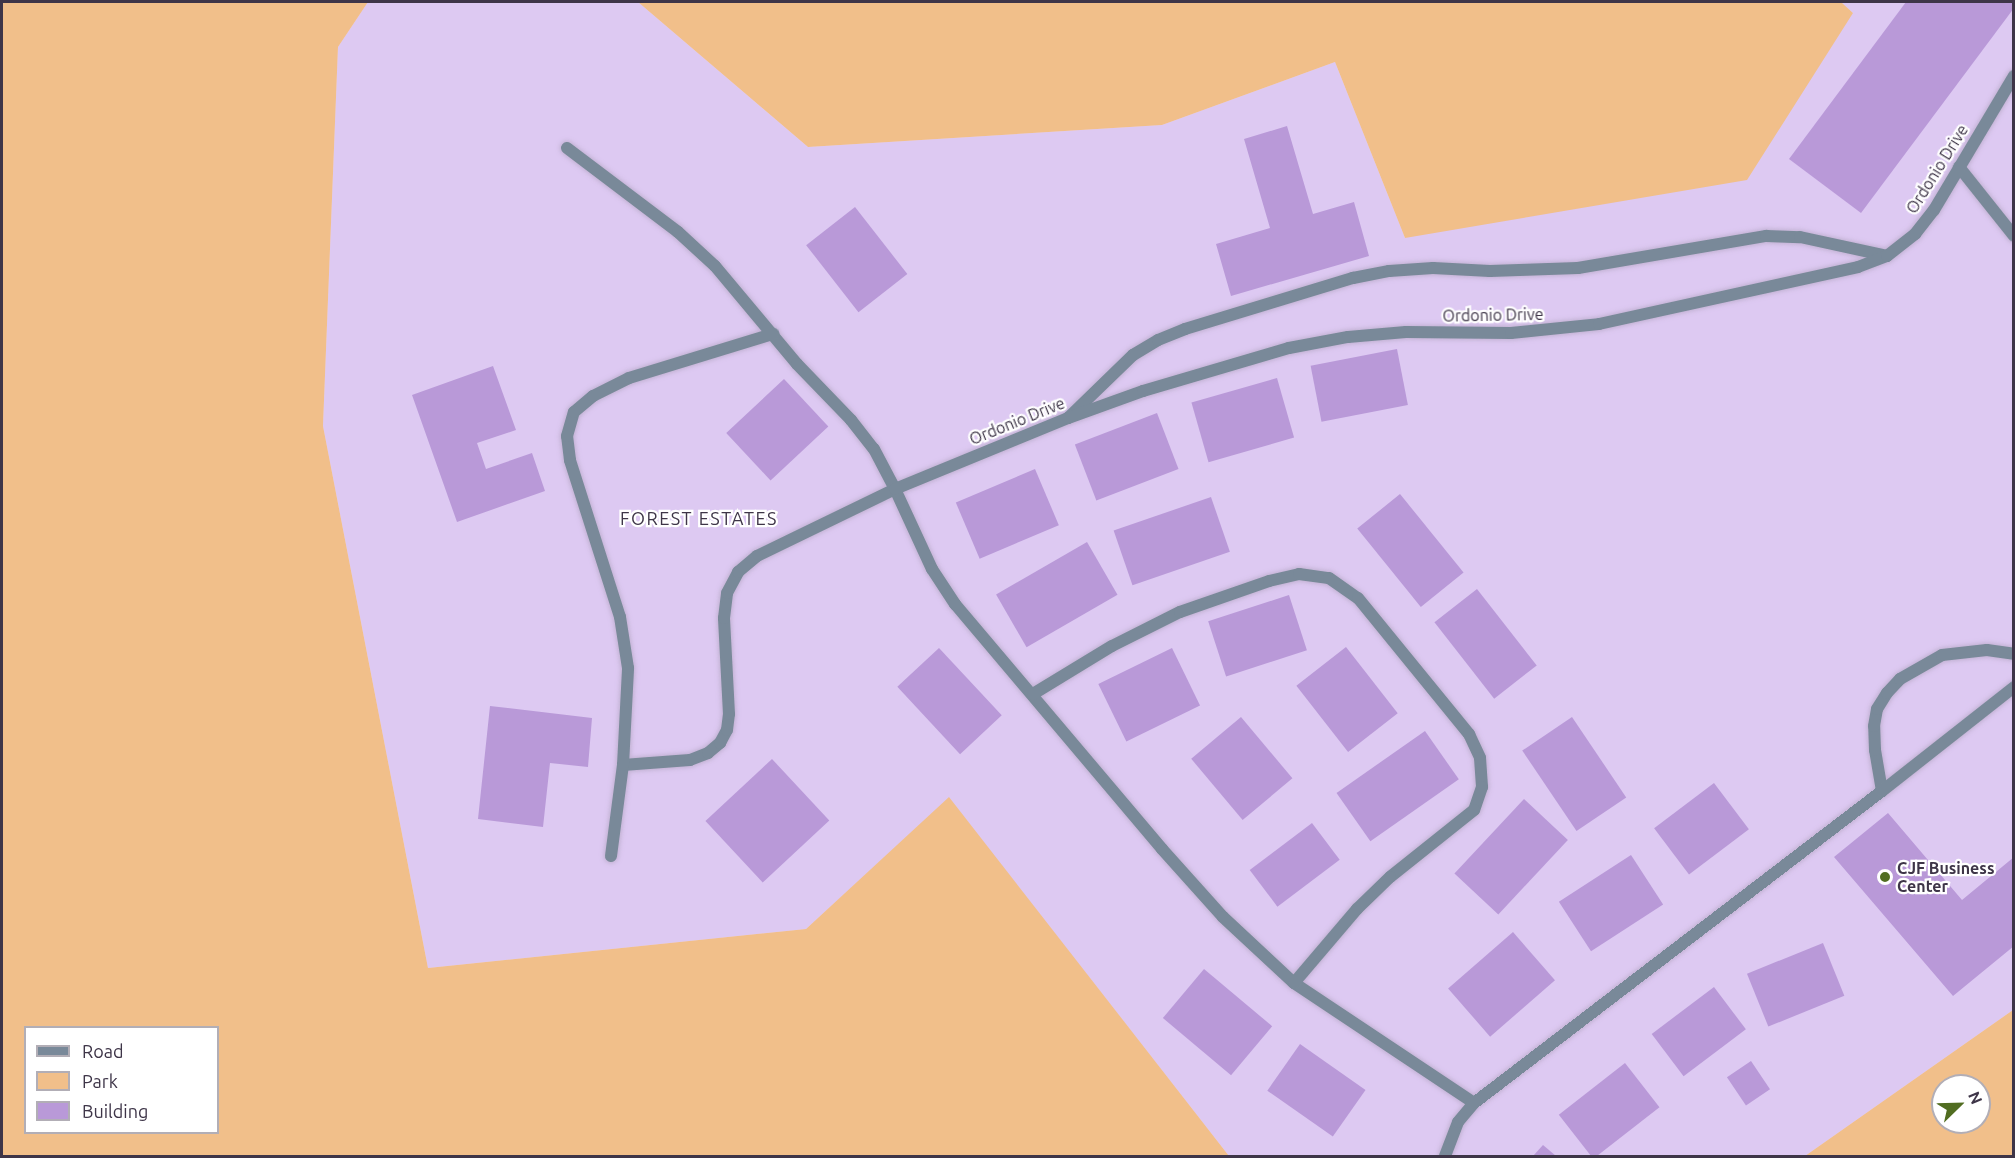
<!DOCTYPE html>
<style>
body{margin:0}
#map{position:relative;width:2015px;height:1158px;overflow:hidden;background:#e9d7fc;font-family:Ubuntu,sans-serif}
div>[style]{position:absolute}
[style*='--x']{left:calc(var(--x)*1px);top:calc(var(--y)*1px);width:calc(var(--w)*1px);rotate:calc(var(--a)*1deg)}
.built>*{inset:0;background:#ddc9f2}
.green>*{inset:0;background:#f1bf8a}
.building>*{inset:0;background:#b999d8;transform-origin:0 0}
.roads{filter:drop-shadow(0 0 2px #c3b3d4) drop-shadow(0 0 2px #c3b3d4)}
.lane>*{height:12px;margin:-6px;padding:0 6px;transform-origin:6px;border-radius:6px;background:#798999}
.street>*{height:12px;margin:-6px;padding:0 6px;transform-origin:6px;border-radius:6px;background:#798999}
.dots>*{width:16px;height:16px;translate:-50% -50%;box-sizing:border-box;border:3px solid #fff;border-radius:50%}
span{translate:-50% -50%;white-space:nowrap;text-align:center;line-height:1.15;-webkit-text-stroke:4.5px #fff;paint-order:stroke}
.street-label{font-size:16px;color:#3e3548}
.poi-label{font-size:16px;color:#3e3548;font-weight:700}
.left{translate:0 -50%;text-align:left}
.neighbourhood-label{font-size:18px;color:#3e3548;letter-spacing:1.5px}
.frame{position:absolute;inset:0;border:3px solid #3e3548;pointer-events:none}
.legend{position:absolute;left:24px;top:1026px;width:195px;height:108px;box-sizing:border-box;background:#fff;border:2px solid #b2aeb6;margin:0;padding:8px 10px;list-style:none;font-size:18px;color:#3e3548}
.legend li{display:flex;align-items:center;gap:12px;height:30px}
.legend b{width:30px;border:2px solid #b2aeb6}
.north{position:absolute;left:1931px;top:1074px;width:60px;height:60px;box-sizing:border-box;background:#fff;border:2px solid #b2aeb6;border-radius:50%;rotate:67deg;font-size:16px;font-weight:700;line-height:24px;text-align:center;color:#3e3548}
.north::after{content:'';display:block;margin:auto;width:21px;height:27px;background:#516d21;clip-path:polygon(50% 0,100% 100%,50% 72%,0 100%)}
</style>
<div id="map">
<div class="built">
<i style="clip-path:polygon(368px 2px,638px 2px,808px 147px,1162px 125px,1335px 62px,1405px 238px,1853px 13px,1841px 2px,2013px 2px,2013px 1010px,1805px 1156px,1229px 1156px,949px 798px,806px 929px,428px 968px,323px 426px,338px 47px)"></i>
</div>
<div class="green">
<i style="clip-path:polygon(evenodd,2px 2px,368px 2px,338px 47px,323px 426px,428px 968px,806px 929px,949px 797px,1229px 1156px,2px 1156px,2px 2px,26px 1028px,218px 1028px,218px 1132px,26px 1132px,26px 1028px)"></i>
<i style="clip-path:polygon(638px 2px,1841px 2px,1853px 13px,1747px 180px,1405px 238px,1335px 62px,1162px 125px,808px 147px)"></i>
<i style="clip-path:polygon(evenodd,2013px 1010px,2013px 1156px,1805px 1156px,2013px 1010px,1943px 1086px,1979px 1086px,1979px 1122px,1943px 1122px,1943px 1086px)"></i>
</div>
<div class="building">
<i style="clip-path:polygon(1906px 2px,2014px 2px,2014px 8px,1861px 213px,1789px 159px)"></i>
<i style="clip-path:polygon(1287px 126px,1313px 214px,1354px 202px,1369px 256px,1231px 296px,1216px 244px,1270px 228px,1244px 139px)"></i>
<i style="left:855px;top:207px;width:85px;height:62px;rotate:52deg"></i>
<i style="left:1397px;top:349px;width:57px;height:88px;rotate:79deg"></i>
<i style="clip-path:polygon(493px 366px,516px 430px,477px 443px,486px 469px,532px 453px,545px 491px,457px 522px,412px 395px)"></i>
<i style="left:1277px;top:378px;width:62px;height:89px;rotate:74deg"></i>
<i style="left:784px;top:379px;width:65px;height:79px;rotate:47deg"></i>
<i style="left:1157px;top:413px;width:60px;height:88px;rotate:69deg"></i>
<i style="left:1035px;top:469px;width:61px;height:86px;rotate:67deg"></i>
<i style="left:1400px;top:494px;width:101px;height:55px;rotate:51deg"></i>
<i style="left:1211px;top:497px;width:58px;height:103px;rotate:71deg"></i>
<i style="left:1087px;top:542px;width:61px;height:105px;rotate:60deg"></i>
<i style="left:1477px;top:589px;width:97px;height:54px;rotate:52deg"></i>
<i style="left:1289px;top:595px;width:58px;height:85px;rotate:72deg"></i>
<i style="left:1346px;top:647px;width:84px;height:63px;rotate:52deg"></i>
<i style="left:939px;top:648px;width:92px;height:57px;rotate:47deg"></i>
<i style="left:1172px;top:648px;width:64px;height:82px;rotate:64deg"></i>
<i style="clip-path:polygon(490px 706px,592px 718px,588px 767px,550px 763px,543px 827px,478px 819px)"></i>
<i style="left:1241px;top:717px;width:80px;height:65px;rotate:50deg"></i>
<i style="left:1572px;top:717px;width:97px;height:60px;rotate:56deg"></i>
<i style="left:1425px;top:731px;width:59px;height:108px;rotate:55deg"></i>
<i style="left:772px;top:759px;width:84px;height:91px;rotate:47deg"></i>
<i style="left:1714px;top:783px;width:58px;height:75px;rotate:53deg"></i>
<i style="left:1524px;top:799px;width:60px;height:102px;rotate:43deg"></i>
<i style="clip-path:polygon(1888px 813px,1962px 900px,2014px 857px,2014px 946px,1953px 996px,1834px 857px)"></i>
<i style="left:1312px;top:823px;width:46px;height:78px;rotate:53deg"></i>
<i style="left:1631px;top:855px;width:59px;height:86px;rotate:57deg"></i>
<i style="left:1513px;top:932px;width:64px;height:86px;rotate:49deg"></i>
<i style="left:1823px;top:943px;width:57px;height:82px;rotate:68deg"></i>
<i style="left:1204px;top:969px;width:89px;height:64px;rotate:40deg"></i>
<i style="left:1714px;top:987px;width:53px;height:78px;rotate:53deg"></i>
<i style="left:1300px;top:1044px;width:80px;height:57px;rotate:35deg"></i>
<i style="left:1751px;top:1061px;width:34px;height:29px;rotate:56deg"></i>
<i style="left:1625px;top:1063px;width:56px;height:84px;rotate:52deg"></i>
<i style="clip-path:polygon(1543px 1145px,1556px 1156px,1533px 1156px)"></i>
</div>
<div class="roads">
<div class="lane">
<i style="--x:1959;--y:167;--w:88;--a:51.4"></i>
<i style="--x:1068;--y:418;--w:91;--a:-44.1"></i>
<i style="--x:1133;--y:355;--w:29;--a:-31"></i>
<i style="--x:1158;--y:340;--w:29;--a:-22"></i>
<i style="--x:1185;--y:329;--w:176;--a:-16.9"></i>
<i style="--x:1353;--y:278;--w:37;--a:-11"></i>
<i style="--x:1389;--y:271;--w:44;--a:-3.9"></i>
<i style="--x:1433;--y:268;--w:57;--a:3"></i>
<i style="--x:1490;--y:271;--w:88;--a:-2"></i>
<i style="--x:1578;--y:268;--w:191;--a:-9.7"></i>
<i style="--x:1766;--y:236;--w:34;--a:2"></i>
<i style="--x:1800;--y:237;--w:89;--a:12.3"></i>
<i style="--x:1882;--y:791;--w:42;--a:-99.7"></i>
<i style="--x:1875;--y:750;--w:24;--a:-92"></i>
<i style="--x:1874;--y:726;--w:17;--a:-80"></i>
<i style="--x:1877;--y:709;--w:19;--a:-58"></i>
<i style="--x:1887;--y:693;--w:19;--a:-47"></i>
<i style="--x:1900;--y:679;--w:48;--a:-29.7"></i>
<i style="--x:1942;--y:655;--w:45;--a:-6.3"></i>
<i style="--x:1987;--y:650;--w:27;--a:8"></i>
</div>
<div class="street">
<i style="--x:567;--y:148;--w:139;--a:37.1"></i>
<i style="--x:678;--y:232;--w:50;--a:42.6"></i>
<i style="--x:715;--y:266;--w:128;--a:50.1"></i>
<i style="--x:797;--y:364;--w:78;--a:46"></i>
<i style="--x:851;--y:420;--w:37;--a:52"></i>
<i style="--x:874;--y:449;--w:45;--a:62.3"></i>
<i style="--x:895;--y:489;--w:88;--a:65.2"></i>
<i style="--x:932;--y:569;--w:42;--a:56.7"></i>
<i style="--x:955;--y:604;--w:321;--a:49.8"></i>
<i style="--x:1162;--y:849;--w:91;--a:48.1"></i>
<i style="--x:1223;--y:917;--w:97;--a:42.9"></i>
<i style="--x:1294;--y:983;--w:216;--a:33.7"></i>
<i style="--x:1033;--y:694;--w:92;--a:-31.3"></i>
<i style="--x:1112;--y:646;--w:76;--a:-26.6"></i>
<i style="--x:1180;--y:612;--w:94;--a:-19.2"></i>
<i style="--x:1269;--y:581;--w:31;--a:-13"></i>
<i style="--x:1299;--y:574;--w:30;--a:8"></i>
<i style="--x:1329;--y:578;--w:35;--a:35"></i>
<i style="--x:1358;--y:598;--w:176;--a:50.8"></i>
<i style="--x:1469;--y:734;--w:26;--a:65"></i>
<i style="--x:1480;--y:758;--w:29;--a:86"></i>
<i style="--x:1482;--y:787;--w:24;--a:109"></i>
<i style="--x:1474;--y:810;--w:107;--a:141.4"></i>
<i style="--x:1390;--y:877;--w:46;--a:135.9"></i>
<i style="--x:1357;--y:909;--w:97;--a:130.4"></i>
<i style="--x:623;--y:765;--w:67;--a:-4.3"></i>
<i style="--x:690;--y:760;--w:19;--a:-21"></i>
<i style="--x:708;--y:753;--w:16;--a:-40"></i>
<i style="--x:720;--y:743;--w:15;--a:-62"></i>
<i style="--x:727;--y:730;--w:16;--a:-83"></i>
<i style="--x:729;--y:714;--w:96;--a:-93"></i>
<i style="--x:724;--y:618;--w:25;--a:-83"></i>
<i style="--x:727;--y:593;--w:24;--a:-62"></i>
<i style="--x:738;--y:572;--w:25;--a:-40"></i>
<i style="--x:757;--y:556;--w:153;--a:-25.9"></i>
<i style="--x:895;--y:489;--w:187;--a:-22.3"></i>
<i style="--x:1068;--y:418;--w:80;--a:-19.8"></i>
<i style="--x:1143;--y:391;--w:152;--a:-16.4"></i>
<i style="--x:1289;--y:348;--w:60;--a:-10.6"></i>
<i style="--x:1348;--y:337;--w:58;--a:-4.9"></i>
<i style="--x:1406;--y:332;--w:105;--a:0.5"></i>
<i style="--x:1511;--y:333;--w:88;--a:-5.8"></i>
<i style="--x:1599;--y:324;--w:265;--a:-12.4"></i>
<i style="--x:1858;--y:267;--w:31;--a:-21"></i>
<i style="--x:1887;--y:256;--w:36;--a:-38"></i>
<i style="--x:1915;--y:234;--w:31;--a:-52"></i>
<i style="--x:1934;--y:210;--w:156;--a:-59.2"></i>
<i style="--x:611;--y:856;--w:92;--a:-82.5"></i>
<i style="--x:623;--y:765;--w:97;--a:-87"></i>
<i style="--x:628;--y:668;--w:52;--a:-98.9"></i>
<i style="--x:620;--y:617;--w:165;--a:-107.7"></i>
<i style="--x:570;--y:460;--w:24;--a:-97"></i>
<i style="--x:567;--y:436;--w:25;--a:-74"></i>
<i style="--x:574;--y:412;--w:25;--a:-40"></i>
<i style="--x:593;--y:396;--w:40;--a:-26.6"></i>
<i style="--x:629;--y:378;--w:151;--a:-17"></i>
<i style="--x:1445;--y:1156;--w:36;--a:-69"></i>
<i style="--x:1458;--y:1122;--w:25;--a:-50"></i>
<i style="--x:1474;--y:1103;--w:514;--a:-37.41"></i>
<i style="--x:1882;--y:791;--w:168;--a:-38.2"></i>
</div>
</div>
<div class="dots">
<i style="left:1885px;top:877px;background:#516d21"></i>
</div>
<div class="street-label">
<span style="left:1937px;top:169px;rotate:-58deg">Ordonio Drive</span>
<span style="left:1493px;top:315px;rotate:-1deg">Ordonio Drive</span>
<span style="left:1017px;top:421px;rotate:-22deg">Ordonio Drive</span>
</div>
<div class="poi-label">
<span class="left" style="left:1897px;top:877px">CJF Business<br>Center</span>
</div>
<div class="neighbourhood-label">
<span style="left:699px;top:518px">FOREST ESTATES</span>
</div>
<div class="frame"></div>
<ul class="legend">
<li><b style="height:8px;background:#798999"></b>Road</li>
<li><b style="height:16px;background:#f1bf8a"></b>Park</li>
<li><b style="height:16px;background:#b999d8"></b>Building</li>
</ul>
<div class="north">N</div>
</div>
